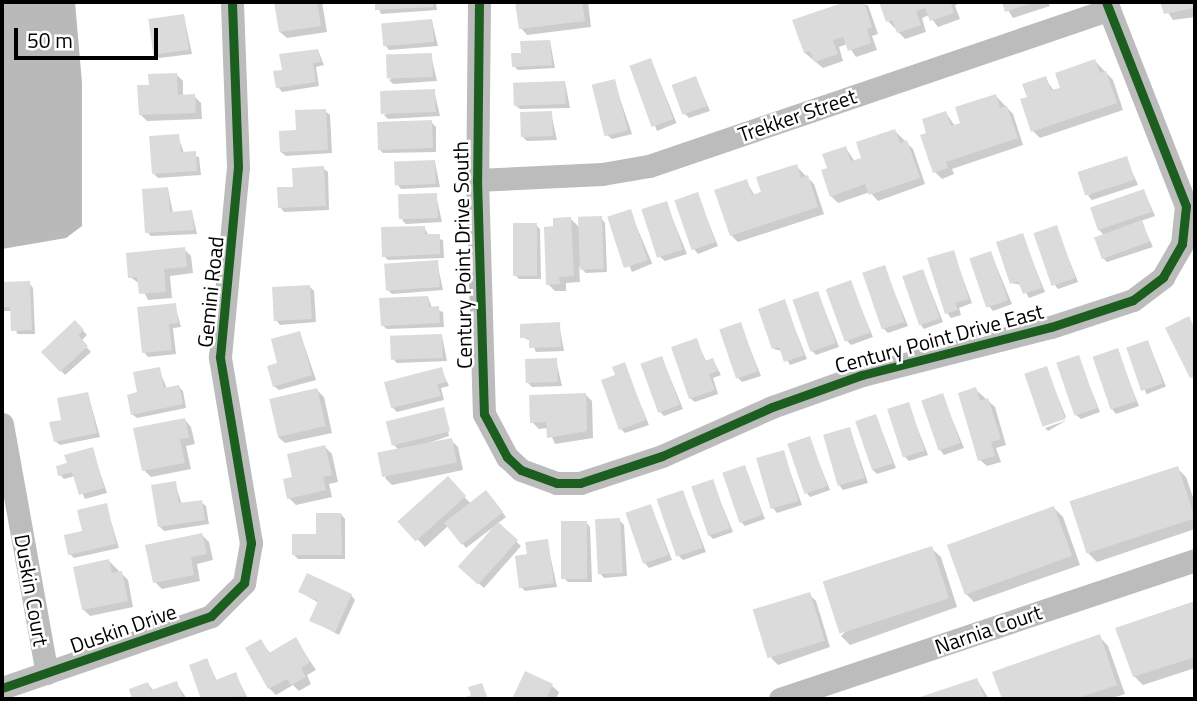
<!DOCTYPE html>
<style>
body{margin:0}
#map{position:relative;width:1197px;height:701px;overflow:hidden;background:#fff;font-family:"Titillium Web",sans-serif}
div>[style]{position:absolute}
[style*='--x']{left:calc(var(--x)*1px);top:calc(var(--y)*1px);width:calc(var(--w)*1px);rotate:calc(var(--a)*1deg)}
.water>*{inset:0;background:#b9b9b9}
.shadow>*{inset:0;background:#0003;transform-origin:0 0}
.building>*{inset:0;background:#dbdbdb;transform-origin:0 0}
.street>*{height:23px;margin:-11.5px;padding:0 11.5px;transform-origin:11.5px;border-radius:11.5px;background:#bcbcbc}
.cycleway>*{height:9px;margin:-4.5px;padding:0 4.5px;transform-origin:4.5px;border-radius:4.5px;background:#1b5e20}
span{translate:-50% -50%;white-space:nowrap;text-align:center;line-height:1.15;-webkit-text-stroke:5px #fff;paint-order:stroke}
.street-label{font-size:21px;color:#000}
.frame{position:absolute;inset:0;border:4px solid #000;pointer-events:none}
.scale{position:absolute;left:14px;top:28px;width:144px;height:32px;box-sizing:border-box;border:4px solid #000;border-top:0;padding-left:9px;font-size:21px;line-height:24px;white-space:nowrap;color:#000;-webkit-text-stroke:5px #fff;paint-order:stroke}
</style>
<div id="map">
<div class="water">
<i style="clip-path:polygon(2px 2px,75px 2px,82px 83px,82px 226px,66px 238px,2px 249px)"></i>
</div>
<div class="shadow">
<i style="clip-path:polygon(276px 2px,322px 2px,327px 32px,287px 38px,280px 32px)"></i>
<i style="clip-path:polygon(376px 2px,436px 2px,437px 10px,381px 14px)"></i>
<i style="clip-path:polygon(588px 2px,591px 27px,527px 35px,521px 28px,517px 3px)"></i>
<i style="clip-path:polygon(851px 2px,868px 5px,878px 34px,872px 36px,877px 50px,856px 57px,847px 44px,839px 47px,843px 61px,823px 68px,805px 53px,795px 21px)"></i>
<i style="clip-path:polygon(881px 2px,960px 2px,955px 6px,960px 19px,938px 27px,929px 15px,922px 18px,926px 32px,905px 39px,888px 21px)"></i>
<i style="clip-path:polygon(1003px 2px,1048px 2px,1050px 6px,1013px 18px)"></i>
<i style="clip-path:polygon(1161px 2px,1195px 2px,1195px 17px,1173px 20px)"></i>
<i style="clip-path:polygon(184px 16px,192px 54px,159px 58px,154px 54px)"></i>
<i style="clip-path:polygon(432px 21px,438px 46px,389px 50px,385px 45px)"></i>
<i style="clip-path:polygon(550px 41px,555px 68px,518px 70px,514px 66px,522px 54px)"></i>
<i style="clip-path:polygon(318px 50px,324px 65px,316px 67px,319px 86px,282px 92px,278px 87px,284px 71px)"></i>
<i style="clip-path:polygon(431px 55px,437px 81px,393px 84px,389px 80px)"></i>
<i style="left:651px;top:60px;width:68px;height:21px;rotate:68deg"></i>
<i style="clip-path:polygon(1095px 61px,1113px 80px,1123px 110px,1040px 138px,1033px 131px,1029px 98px,1045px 78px,1054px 91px,1062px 89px)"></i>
<i style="clip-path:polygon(176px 74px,183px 81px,183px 96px,194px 96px,201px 103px,202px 119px,147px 121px,140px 114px,151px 86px)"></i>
<i style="clip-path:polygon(696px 78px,710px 111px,689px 118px,685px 114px)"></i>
<i style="clip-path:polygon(614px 81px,632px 134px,612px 139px,607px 135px)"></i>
<i style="clip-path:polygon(565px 82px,570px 108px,520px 109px,515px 105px)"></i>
<i style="clip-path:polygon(434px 90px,440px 116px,388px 119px,384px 115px)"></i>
<i style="clip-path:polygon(996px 96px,1013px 114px,1023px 145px,952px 169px,954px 174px,942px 179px,935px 172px,928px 134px,946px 113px,955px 126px,963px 124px)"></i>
<i style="clip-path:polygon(325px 111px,330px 115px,332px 153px,286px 156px,281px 152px,298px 132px)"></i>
<i style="clip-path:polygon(551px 113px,557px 140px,527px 141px,523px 137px)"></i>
<i style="clip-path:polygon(431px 122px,436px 127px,436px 152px,383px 153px,379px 149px)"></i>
<i style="clip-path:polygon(895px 131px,913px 149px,925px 184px,878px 201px,870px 192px,838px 203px,831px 196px,829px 169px,846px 148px,855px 162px,863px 159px)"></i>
<i style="clip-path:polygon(178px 136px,184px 153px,199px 157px,201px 175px,158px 178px,154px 174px)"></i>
<i style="clip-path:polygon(1126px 158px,1138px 185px,1092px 200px,1088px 196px)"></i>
<i style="clip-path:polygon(435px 162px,440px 187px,401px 189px,397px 184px)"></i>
<i style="clip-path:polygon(796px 166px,814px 184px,824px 214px,738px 242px,731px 235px,746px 181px,755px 196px)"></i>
<i style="clip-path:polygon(323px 168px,328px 172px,329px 210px,284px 212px,280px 207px,295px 188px)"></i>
<i style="clip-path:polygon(168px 189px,173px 213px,192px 212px,197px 234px,151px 236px,147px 232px)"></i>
<i style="clip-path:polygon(1144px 191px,1155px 216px,1141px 221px,1153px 247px,1107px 262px,1103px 258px,1104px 235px,1099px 230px)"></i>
<i style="clip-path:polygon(697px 194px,718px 246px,698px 254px,694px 249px)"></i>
<i style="clip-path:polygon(436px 195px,442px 222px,406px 224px,402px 220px)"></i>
<i style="clip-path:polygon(666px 203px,687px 254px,665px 261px,660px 257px)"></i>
<i style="left:630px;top:211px;width:57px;height:22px;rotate:67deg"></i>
<i style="clip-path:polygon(570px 218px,580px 228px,601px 218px,605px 223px,607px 272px,586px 273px,579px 266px,580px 282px,566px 283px,566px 291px,555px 291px,548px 284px,555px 228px)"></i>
<i style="clip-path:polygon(536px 225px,540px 229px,541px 279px,519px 279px,515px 275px)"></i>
<i style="clip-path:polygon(424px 227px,429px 236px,443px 240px,444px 258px,388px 260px,384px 256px)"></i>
<i style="clip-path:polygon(1056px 227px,1078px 282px,1058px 289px,1054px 284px)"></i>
<i style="clip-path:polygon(1022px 235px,1045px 292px,1029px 298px,1022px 285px,1011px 283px)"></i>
<i style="clip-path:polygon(184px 249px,191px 256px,193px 273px,170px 276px,172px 298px,148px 300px,140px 284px,130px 277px)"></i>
<i style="clip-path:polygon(953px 252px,972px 303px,959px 308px,961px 315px,951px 318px,947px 313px)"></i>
<i style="clip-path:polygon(991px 253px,1012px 304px,993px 311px,989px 306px)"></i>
<i style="clip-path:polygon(437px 262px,443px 290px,392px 294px,387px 289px)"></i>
<i style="clip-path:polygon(884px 267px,908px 326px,888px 333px,884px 329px)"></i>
<i style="clip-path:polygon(923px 271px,943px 322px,924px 329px,920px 324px)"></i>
<i style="clip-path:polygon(850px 282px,873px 337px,851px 345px,846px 340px)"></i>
<i style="clip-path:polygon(29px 283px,33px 288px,35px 334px,17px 334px,12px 311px,2px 311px,2px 284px)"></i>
<i style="clip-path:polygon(310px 287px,314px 291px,316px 322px,280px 325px,276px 320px)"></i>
<i style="clip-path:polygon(818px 293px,839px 347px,816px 355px,811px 350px)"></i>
<i style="clip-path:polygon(428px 297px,432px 308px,443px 312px,444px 327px,387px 329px,382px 325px)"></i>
<i style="clip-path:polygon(784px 301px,807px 359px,790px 365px,782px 351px,774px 349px)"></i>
<i style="clip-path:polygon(175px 305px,181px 327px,173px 328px,176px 354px,148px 357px,144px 352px)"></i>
<i style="clip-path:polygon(1188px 318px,1195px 328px,1195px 381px,1192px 377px)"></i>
<i style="clip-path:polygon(75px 322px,87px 335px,81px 341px,91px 352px,65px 375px,43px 352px)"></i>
<i style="clip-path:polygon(559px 324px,564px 351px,536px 352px,531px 341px,522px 337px)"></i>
<i style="clip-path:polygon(740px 324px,761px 376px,742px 382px,738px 378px)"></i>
<i style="clip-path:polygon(300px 333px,316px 380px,279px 390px,274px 386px,280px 364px)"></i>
<i style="clip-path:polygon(442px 336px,447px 361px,397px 363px,392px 358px)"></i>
<i style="clip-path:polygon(696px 340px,707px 363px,713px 360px,721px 375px,713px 378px,718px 394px,695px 402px,690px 398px)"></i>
<i style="left:1148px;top:342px;width:48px;height:21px;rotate:68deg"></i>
<i style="clip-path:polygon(1117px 350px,1139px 406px,1116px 414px,1112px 409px)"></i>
<i style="clip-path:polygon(1078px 357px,1100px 412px,1081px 419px,1076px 415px)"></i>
<i style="clip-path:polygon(662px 358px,683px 409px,664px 416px,660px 412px)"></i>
<i style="clip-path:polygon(556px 360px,562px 386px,532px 387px,528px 383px)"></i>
<i style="clip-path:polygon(624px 364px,649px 425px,625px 433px,621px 429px,617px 376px)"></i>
<i style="clip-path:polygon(1046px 368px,1066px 417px,1043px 425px)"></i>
<i style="clip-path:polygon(159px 369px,167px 389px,179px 387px,183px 391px,186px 408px,137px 418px,132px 414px,139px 394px)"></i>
<i style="clip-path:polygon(441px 369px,449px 386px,441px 388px,444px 400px,397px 412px,392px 407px)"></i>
<i style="clip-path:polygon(975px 389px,995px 407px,1006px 445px,996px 448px,1001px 462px,987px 466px,980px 460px)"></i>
<i style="clip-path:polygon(317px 390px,324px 397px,332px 433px,285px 443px,278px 437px)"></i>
<i style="clip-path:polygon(88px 394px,100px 437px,60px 445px,55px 441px,63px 421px)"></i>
<i style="clip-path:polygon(585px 394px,592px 401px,593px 438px,555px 444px,548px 428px,539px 429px,532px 422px)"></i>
<i style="clip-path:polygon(942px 395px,964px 448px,944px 455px,940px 450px)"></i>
<i style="clip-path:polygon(908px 404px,928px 455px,909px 461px,905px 457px)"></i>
<i style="clip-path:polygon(444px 409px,449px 436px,410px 449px,451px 440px,458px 447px,463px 470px,392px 485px,385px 478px,400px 451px,393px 444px)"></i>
<i style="clip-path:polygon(876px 416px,896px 468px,877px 474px,873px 470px)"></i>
<i style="clip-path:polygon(185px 420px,191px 427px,195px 444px,186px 446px,191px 469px,151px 477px,144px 470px)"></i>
<i style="clip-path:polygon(1067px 420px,1048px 431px,1045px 428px)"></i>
<i style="clip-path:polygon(850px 429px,868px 483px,843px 490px,839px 485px)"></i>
<i style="clip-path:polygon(809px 438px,830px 490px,810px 497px,806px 492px)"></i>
<i style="clip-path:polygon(325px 447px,332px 454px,338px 482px,329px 484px,332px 497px,296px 505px,289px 498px,294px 479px)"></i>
<i style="clip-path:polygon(92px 449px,107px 493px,85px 499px,75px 476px,64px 479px,60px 475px)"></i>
<i style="clip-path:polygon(783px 452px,802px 505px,777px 513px,773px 508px)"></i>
<i style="clip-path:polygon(745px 467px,765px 519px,745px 526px,741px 522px)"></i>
<i style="clip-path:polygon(1177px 468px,1186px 477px,1195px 503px,1195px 529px,1097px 562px,1088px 553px)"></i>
<i style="clip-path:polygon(448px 479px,471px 504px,490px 496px,506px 517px,497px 524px,521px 546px,484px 588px,461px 567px,496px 525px,466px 548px,448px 526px,425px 547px,401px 522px)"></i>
<i style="clip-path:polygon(712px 481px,733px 532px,713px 539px,709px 535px)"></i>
<i style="clip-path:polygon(175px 483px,182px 505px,201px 502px,206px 506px,209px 524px,164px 531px,160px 527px)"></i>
<i style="clip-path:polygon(683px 492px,706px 552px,683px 560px,679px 556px)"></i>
<i style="clip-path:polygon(106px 505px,119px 548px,74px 558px,70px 554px)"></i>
<i style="clip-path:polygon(651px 506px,672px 560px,649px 568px,645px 563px)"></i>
<i style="clip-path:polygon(1054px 508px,1063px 517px,1080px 565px,974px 602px,965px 593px)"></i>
<i style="clip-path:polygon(341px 514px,345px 519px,345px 559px,298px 559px,294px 555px)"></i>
<i style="clip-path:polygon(619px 520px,624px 525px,627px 576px,604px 578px,600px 573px)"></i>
<i style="clip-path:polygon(586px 522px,590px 527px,592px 582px,568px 582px,564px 578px)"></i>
<i style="clip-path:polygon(202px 535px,209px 542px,213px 560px,197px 564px,200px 581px,162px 589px,155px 582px)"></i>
<i style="clip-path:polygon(547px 541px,557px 587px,525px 591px,521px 587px,529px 556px)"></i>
<i style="clip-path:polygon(931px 548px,941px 557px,957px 607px,850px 645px,841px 636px)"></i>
<i style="clip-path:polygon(109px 561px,128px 580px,133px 607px,90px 616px,83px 609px)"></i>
<i style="clip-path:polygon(300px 592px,351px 595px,355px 600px,339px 635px,311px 620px,319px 603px)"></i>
<i style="clip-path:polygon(809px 594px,816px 601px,830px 647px,778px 665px,771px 658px)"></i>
<i style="clip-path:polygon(1195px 603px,1195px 668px,1143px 685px,1134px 676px,1117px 629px)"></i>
<i style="clip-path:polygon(1099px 636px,1108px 646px,1125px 694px,1109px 699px,1004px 699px,995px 673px)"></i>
<i style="clip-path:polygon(296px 640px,316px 670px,307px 675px,311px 684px,299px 691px,293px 685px,276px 695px,269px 688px,260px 641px,271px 654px)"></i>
<i style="clip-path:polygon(207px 660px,217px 681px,236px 675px,248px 699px,203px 699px,191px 666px)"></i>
<i style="clip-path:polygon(526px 673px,552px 686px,559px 692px,556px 699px,513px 699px)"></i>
<i style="clip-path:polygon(977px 680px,989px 699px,918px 699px)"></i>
<i style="clip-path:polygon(176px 683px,187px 699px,134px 699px,131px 690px,148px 684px,154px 691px)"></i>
</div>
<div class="building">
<i style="clip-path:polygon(274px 2px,317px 2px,321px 26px,279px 32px)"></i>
<i style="clip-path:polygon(375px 2px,433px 2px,433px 7px,375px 10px)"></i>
<i style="clip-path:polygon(515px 2px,582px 2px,585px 21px,519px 29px)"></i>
<i style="clip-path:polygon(845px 2px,864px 2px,872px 27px,867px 29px,871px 43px,848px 51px,843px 37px,833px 40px,838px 54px,814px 62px,810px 51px,804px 53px,792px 20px)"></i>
<i style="clip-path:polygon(879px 2px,950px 2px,954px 13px,930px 21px,925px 8px,916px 11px,921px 25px,897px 33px,892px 20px,886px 22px)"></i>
<i style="clip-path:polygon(1002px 2px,1035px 2px,1005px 12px)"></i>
<i style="clip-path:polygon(1160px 2px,1195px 2px,1195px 8px,1164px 14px)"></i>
<i style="left:184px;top:14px;width:36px;height:36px;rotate:82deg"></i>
<i style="left:432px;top:19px;width:23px;height:51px;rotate:85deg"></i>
<i style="clip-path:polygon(550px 40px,552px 65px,512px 67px,511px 53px,521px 53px,520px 41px)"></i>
<i style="clip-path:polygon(318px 49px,321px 62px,313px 63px,316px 82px,276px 88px,273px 71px,282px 70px,279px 54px)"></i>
<i style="left:432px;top:53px;width:24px;height:46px;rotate:88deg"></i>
<i style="left:651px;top:58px;width:65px;height:23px;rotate:70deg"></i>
<i style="clip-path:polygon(1095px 59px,1100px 73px,1106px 71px,1117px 103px,1031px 132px,1020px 99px,1027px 97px,1022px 84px,1046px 76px,1051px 90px,1060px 88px,1055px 73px)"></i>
<i style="clip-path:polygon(177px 73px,178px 95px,195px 94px,196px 113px,139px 115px,137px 85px,149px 85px,148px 74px)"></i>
<i style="left:696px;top:76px;width:32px;height:26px;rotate:70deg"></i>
<i style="left:615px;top:79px;width:53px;height:24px;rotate:76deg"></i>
<i style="left:565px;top:81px;width:23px;height:52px;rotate:88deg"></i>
<i style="left:435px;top:89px;width:23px;height:55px;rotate:88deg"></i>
<i style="clip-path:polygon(996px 94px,1000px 108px,1007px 106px,1018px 138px,946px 162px,948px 168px,933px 173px,920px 135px,926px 133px,922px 119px,946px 111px,951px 126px,960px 123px,955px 107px)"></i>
<i style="clip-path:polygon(326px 109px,328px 150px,280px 152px,279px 131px,296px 130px,295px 110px)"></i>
<i style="left:552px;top:111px;width:25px;height:32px;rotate:88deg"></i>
<i style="left:432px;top:120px;width:28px;height:55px;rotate:88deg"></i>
<i style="clip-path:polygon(895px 129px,900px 143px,907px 140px,920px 178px,869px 195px,865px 184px,830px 197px,821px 170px,827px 168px,822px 154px,846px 146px,851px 161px,861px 158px,856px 142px)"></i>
<i style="clip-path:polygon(179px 134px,181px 152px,196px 151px,197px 171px,152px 174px,149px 136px)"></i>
<i style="left:1127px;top:156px;width:25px;height:52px;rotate:72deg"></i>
<i style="left:435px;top:160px;width:24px;height:41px;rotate:88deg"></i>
<i style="clip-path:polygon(797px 164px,801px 178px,808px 175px,818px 207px,730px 236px,714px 190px,747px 179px,752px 195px,761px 192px,756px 177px)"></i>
<i style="clip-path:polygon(324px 166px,326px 206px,278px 208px,277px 187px,293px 187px,292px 168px)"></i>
<i style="clip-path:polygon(168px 187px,170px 212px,192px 210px,194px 230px,145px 233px,142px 189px)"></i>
<i style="left:1144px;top:189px;width:24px;height:57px;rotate:71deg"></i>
<i style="left:698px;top:192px;width:53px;height:25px;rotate:71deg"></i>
<i style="left:437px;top:193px;width:25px;height:39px;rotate:88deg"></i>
<i style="left:667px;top:201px;width:51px;height:27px;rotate:72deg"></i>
<i style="left:631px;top:209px;width:54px;height:25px;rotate:72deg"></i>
<i style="left:602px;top:216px;width:53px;height:24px;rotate:88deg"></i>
<i style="clip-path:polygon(571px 217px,574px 276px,559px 277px,560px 284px,546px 285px,544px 227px,553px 226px,553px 218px)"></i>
<i style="left:1142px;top:220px;width:23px;height:51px;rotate:70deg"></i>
<i style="left:513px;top:223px;width:24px;height:53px"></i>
<i style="left:1057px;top:225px;width:56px;height:25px;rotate:71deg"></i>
<i style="clip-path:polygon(425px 226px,425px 234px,440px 234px,440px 254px,382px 257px,381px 227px)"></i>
<i style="clip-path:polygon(1023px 233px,1042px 288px,1023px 294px,1018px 281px,1010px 284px,996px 242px)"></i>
<i style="clip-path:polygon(185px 247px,187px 267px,164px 269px,166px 292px,139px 294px,137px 277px,128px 278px,126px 253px)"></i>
<i style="clip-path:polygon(954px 250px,969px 299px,955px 303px,958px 310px,945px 314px,927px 258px)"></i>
<i style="left:991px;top:251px;width:52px;height:23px;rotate:71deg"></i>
<i style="left:438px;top:260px;width:27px;height:54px;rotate:86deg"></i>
<i style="left:885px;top:265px;width:60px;height:24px;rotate:71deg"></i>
<i style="left:923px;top:269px;width:52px;height:22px;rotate:71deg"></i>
<i style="left:851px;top:280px;width:56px;height:27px;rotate:70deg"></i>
<i style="clip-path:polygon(30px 281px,32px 330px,11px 331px,10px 307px,2px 307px,2px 282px)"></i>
<i style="left:310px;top:285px;width:34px;height:38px;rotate:87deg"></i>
<i style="left:818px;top:291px;width:55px;height:27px;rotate:71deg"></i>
<i style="clip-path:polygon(428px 296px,429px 307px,439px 306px,440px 323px,381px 326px,379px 298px)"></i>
<i style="clip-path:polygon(785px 299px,804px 355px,784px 362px,779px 347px,772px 349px,758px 309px)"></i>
<i style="clip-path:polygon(176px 303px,178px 323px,169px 324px,172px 350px,142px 353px,137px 307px)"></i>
<i style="clip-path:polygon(1189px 316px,1195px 329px,1195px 376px,1190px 378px,1165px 328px)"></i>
<i style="clip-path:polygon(75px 320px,84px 330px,78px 335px,88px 346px,60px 372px,41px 352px)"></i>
<i style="clip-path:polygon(560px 322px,561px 347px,529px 348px,529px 338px,520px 338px,520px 324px)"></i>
<i style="left:741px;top:322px;width:52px;height:23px;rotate:71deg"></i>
<i style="clip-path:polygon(300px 331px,312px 375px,273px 387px,267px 366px,277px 363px,271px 339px)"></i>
<i style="left:442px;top:334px;width:24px;height:52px;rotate:88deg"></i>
<i style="clip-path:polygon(697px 338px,705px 361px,713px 358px,718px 371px,709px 374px,715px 390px,689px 399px,671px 347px)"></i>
<i style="left:1148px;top:340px;width:46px;height:23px;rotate:71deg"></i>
<i style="left:1118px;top:348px;width:56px;height:27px;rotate:71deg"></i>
<i style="left:1079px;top:355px;width:56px;height:24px;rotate:71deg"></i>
<i style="left:662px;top:356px;width:52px;height:23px;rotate:70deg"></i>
<i style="left:557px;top:358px;width:24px;height:32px;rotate:88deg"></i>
<i style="clip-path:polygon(625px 362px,646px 420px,619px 430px,601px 380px,615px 375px,612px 367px)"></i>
<i style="left:1047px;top:366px;width:56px;height:24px;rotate:71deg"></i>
<i style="clip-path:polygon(160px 367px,164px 388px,179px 385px,183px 404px,131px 415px,127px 395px,137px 392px,133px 372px)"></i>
<i style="clip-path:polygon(442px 367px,446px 382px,437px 384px,441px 396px,391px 408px,384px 382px)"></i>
<i style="clip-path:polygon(976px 387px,980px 401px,988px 398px,1001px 439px,991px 442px,995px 456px,978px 461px,958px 393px)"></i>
<i style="left:317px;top:388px;width:39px;height:49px;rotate:77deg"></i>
<i style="clip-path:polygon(88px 392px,97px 433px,54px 442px,49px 422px,61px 420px,57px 398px)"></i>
<i style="clip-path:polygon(586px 393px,587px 431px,547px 438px,546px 422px,530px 423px,529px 395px)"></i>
<i style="left:943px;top:393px;width:53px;height:23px;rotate:71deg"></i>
<i style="left:909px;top:402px;width:51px;height:23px;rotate:72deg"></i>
<i style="left:444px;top:407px;width:25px;height:60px;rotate:76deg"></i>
<i style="left:876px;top:414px;width:52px;height:22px;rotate:71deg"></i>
<i style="clip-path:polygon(185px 418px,189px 438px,180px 439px,185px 463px,142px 471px,133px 428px)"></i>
<i style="left:850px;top:427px;width:53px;height:28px;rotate:74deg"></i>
<i style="left:810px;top:436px;width:53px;height:24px;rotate:71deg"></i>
<i style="left:452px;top:438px;width:25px;height:76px;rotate:79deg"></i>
<i style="clip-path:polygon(325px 445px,332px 475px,323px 477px,326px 490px,287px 499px,283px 479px,292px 477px,287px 454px)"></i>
<i style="clip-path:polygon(93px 447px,104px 488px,79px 495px,72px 472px,58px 476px,56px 466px,67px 463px,64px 455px)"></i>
<i style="left:784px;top:450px;width:53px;height:29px;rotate:74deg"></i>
<i style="left:745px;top:465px;width:53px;height:24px;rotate:71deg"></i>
<i style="left:1178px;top:466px;width:55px;height:114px;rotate:72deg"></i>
<i style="left:448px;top:476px;width:27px;height:68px;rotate:48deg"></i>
<i style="left:713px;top:479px;width:52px;height:23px;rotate:71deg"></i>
<i style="clip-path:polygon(176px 481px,179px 503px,202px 500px,205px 520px,158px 527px,151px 485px)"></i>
<i style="left:486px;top:490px;width:28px;height:53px;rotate:52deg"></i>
<i style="left:683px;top:490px;width:61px;height:28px;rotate:71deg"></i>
<i style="clip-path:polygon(107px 503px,116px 544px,68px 555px,64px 535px,82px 531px,77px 510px)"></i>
<i style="left:651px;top:504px;width:54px;height:27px;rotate:71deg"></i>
<i style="left:1054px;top:506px;width:53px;height:114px;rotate:70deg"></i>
<i style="clip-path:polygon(316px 513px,341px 513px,342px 555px,292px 555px,292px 534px,316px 534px)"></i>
<i style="left:620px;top:518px;width:55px;height:25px;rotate:87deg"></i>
<i style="left:561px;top:521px;width:26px;height:58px"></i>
<i style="left:498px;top:522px;width:27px;height:60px;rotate:42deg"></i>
<i style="clip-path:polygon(202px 533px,207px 554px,191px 557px,194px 575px,153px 583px,145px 545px)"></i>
<i style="clip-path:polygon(548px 539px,554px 583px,519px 588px,515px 556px,527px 554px,525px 542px)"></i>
<i style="left:932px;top:546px;width:55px;height:115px;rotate:72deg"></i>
<i style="clip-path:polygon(109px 559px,112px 573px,122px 571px,128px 601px,82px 610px,73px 567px)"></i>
<i style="clip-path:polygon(307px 573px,352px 594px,335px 632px,309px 621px,318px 601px,298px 592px)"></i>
<i style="left:810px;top:592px;width:51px;height:60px;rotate:73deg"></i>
<i style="clip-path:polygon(1195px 601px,1195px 657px,1133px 677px,1115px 628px)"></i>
<i style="clip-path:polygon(1100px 634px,1117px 685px,1075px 699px,1002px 699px,992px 672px)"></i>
<i style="clip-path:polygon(296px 637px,310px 662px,301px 668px,306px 677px,291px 685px,287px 679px,268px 689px,245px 648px,261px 639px,269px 653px)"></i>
<i style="clip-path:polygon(207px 658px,216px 680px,236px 672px,245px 696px,201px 699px,189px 665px)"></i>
<i style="clip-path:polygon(525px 671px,553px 684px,546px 699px,512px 699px)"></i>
<i style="clip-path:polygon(977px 678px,985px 699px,914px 699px)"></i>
<i style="clip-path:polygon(177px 681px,183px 699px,132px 699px,129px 689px,148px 682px,151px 690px)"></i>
<i style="clip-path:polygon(482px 683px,488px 699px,461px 699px,471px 695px,468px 687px)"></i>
</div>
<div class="street">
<i style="--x:479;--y:2;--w:178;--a:90.6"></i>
<i style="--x:477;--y:180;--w:234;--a:88.3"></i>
<i style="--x:484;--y:414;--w:49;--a:61.9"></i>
<i style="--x:507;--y:457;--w:19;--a:43"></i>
<i style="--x:521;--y:470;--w:38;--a:20"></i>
<i style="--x:557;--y:483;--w:23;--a:0"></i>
<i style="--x:580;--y:483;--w:86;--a:-18.2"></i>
<i style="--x:662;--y:456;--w:120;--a:-24"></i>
<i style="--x:772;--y:407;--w:96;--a:-19.6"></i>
<i style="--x:862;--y:375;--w:195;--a:-14.3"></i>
<i style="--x:1051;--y:327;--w:86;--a:-18.2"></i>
<i style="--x:1133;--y:300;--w:38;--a:-37"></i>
<i style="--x:1163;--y:277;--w:38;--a:-60"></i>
<i style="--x:1182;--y:244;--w:38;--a:-84"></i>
<i style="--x:1186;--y:206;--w:219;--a:-111.4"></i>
<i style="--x:477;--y:180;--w:125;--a:-2.7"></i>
<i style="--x:602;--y:174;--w:48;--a:-9.7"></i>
<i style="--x:649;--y:166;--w:486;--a:-18.8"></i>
<i style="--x:2;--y:424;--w:253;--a:79.8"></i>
<i style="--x:2;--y:688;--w:221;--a:-19"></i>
<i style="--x:211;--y:616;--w:47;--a:-45"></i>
<i style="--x:244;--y:583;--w:41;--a:-80.1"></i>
<i style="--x:251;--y:543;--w:189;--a:-99.5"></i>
<i style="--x:220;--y:357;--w:191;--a:-84.6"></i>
<i style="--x:238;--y:167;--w:165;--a:-92.1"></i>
<i style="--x:780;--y:699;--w:438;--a:-18.5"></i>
</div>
<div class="cycleway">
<i style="--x:479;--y:2;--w:178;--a:90.6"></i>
<i style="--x:477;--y:180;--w:234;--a:88.3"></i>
<i style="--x:484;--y:414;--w:49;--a:61.9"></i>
<i style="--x:507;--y:457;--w:19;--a:43"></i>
<i style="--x:521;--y:470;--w:38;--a:20"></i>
<i style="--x:557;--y:483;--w:23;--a:0"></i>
<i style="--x:580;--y:483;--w:86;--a:-18.2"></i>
<i style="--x:662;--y:456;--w:120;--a:-24"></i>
<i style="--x:772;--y:407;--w:96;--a:-19.6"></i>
<i style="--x:862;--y:375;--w:195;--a:-14.3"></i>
<i style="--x:1051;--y:327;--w:86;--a:-18.2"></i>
<i style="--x:1133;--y:300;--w:38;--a:-37"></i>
<i style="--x:1163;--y:277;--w:38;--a:-60"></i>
<i style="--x:1182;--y:244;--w:38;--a:-84"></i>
<i style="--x:1186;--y:206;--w:219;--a:-111.4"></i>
<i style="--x:2;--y:688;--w:221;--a:-19"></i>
<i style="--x:211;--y:616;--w:47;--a:-45"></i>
<i style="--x:244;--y:583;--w:41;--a:-80.1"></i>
<i style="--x:251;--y:543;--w:189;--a:-99.5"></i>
<i style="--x:220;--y:357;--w:191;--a:-84.6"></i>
<i style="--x:238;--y:167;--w:165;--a:-92.1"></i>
</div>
<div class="street-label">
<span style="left:797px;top:115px;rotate:-19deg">Trekker Street</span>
<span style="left:462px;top:255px;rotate:-91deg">Century Point Drive South</span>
<span style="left:210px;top:292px;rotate:-84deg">Gemini Road</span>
<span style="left:939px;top:338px;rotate:-15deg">Century Point Drive East</span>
<span style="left:32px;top:590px;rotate:80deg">Duskin Court</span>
<span style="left:123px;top:628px;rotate:-19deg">Duskin Drive</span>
<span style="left:988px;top:629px;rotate:-19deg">Narnia Court</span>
</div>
<div class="frame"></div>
<div class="scale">50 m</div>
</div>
